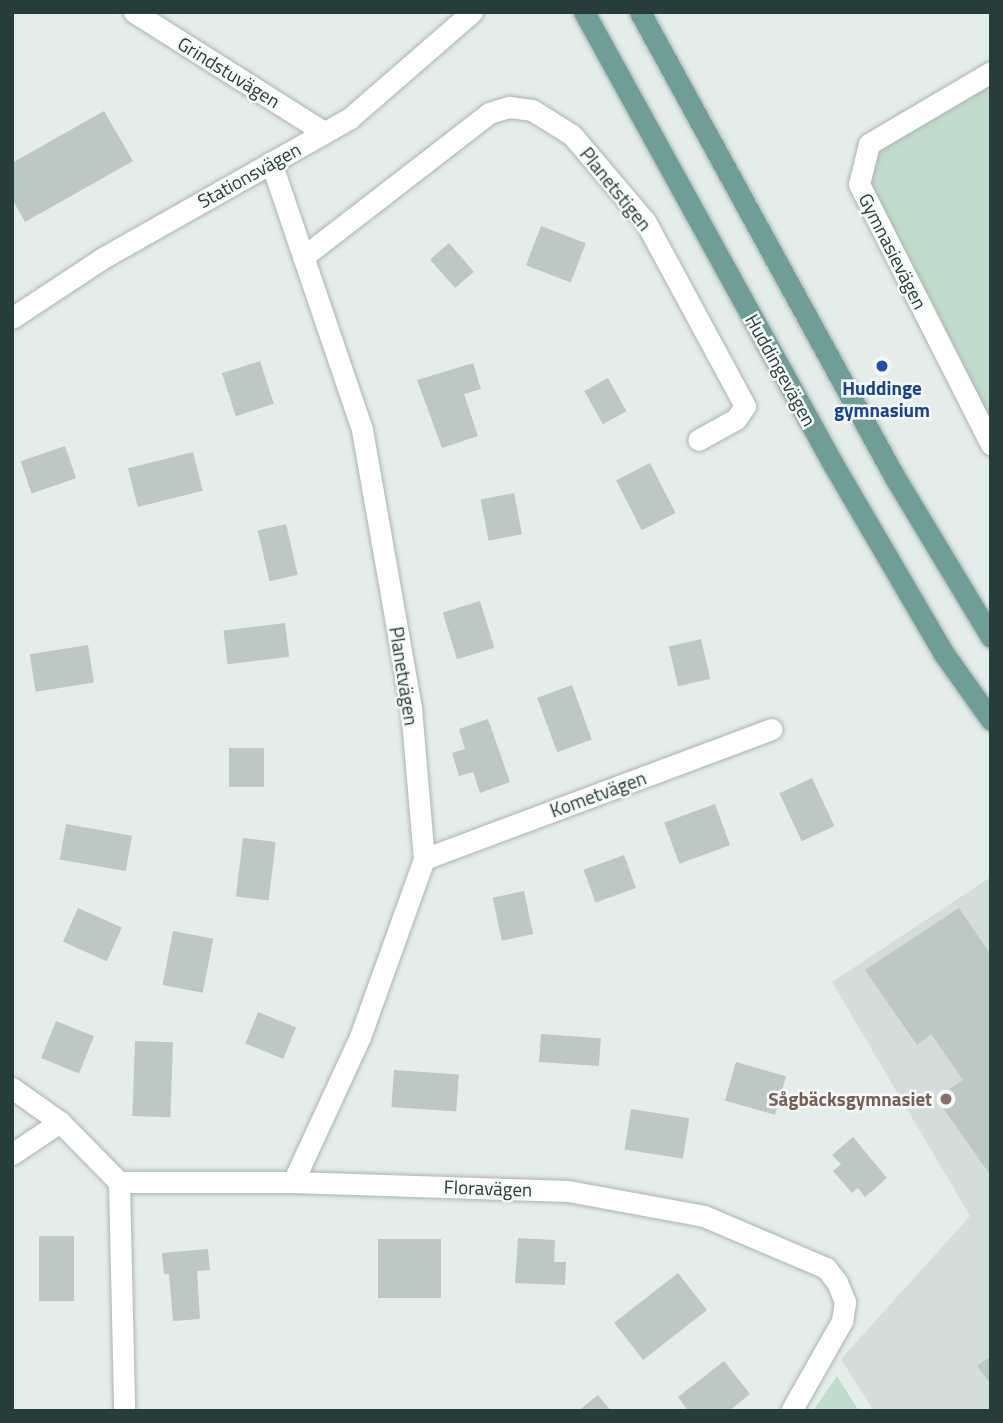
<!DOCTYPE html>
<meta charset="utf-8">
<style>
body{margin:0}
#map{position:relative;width:1003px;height:1423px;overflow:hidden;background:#e5edeb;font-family:"Titillium Web",sans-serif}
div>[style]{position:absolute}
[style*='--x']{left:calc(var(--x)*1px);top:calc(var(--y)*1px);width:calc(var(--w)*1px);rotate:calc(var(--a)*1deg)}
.built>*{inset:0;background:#d4ddda}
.green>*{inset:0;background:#c1dccc}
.building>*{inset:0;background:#bbc8c4;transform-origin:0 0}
.roads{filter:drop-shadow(0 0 2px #a8b5b3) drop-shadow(0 0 2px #a8b5b3)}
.minor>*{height:21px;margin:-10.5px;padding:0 10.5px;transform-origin:10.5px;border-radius:10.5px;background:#fff}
.major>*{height:21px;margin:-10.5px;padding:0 10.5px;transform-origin:10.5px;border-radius:10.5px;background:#6f9e99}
.dots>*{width:19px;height:19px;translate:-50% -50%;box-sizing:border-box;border:4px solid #f6faf8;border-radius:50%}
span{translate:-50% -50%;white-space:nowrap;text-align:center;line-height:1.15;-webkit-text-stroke:5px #f6faf8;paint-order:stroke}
.street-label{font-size:19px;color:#263d3b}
.transit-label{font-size:19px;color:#164399;font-weight:700}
.education-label{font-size:19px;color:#785e54;font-weight:700}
.right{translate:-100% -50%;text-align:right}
.frame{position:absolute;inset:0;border:14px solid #263d3b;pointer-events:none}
</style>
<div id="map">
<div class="built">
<i style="clip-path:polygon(991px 877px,991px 1411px,874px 1411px,841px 1359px,970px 1216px,832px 982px)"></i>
</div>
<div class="green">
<i style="clip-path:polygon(991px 72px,991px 444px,859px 184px,869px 144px)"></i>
<i style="clip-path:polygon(837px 1376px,859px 1411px,813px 1411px)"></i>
</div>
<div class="building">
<i style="clip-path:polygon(104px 111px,133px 161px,25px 222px,12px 199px,12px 163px)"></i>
<i style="left:541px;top:226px;width:48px;height:42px;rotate:21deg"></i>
<i style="left:449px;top:243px;width:38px;height:25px;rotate:49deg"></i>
<i style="left:260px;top:361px;width:45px;height:40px;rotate:72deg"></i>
<i style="clip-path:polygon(473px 363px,481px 389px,464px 394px,478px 436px,442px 448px,417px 380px)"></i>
<i style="left:608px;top:378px;width:38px;height:27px;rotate:61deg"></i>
<i style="left:65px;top:446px;width:34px;height:47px;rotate:71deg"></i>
<i style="left:193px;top:452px;width:40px;height:67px;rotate:76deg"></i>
<i style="left:650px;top:463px;width:56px;height:38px;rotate:63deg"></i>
<i style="left:514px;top:493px;width:42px;height:34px;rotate:79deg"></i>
<i style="left:286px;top:524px;width:52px;height:29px;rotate:77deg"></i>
<i style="left:480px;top:601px;width:49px;height:39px;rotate:73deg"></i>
<i style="left:285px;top:623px;width:34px;height:62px;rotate:83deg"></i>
<i style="left:701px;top:639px;width:41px;height:33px;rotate:77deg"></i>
<i style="left:88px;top:645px;width:38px;height:59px;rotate:81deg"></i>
<i style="left:572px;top:685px;width:58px;height:37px;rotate:70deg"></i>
<i style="clip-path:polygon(488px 719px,510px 782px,480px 793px,473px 772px,459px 776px,452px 753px,465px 749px,459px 729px)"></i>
<i style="left:229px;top:748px;width:35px;height:39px"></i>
<i style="left:812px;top:778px;width:53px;height:36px;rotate:65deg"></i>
<i style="left:715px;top:804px;width:44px;height:54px;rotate:70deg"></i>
<i style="left:66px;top:824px;width:67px;height:36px;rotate:10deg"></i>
<i style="left:243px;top:838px;width:33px;height:59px;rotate:7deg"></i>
<i style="left:624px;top:855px;width:35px;height:43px;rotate:70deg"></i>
<i style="left:524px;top:891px;width:44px;height:32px;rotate:78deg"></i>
<i style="left:78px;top:908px;width:48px;height:37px;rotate:24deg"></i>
<i style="clip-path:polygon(959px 908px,991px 955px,991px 1176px,936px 1098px,963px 1080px,931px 1034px,917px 1045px,865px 970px)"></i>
<i style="left:173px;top:931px;width:41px;height:55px;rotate:11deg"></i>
<i style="left:258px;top:1012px;width:41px;height:34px;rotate:22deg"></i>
<i style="left:56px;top:1021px;width:41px;height:40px;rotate:22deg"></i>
<i style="left:541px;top:1034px;width:60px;height:28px;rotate:4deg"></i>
<i style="left:135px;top:1041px;width:38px;height:75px;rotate:2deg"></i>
<i style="left:736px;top:1062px;width:52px;height:40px;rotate:16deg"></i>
<i style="left:394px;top:1070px;width:65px;height:37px;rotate:4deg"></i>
<i style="left:631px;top:1109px;width:59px;height:41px;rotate:9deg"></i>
<i style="clip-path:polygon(853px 1137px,887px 1178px,865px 1197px,858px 1188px,852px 1193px,833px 1171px,841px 1164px,832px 1155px)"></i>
<i style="left:39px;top:1236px;width:35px;height:65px"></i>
<i style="clip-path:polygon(518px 1238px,555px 1240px,554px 1262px,566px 1262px,565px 1285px,515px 1283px)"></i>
<i style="left:441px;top:1239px;width:59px;height:63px;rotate:90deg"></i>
<i style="clip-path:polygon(208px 1249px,210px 1270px,197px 1271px,200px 1319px,173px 1321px,169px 1274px,164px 1274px,162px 1253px)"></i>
<i style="left:678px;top:1273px;width:47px;height:81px;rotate:52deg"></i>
<i style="clip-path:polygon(991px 1356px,991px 1384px,977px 1366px)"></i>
<i style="clip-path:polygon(724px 1361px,750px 1394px,729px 1411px,688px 1411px,678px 1397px)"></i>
<i style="clip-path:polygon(598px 1395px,611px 1411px,578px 1411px)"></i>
</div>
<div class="roads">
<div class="minor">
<i style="--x:134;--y:12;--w:225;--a:32.3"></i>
<i style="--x:991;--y:72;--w:142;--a:149.5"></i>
<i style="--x:869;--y:144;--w:41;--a:104"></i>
<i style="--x:859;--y:184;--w:292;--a:63.1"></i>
<i style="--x:271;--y:162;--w:283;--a:71.2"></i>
<i style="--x:362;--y:430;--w:282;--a:80"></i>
<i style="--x:411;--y:708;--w:152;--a:85.1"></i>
<i style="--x:424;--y:859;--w:189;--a:109.8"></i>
<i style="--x:360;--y:1037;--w:160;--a:114.8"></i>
<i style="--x:303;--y:257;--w:235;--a:-37.7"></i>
<i style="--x:489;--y:113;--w:21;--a:-17"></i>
<i style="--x:509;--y:107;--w:23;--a:7"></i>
<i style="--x:532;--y:110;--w:47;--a:32"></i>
<i style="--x:572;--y:135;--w:113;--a:49.7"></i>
<i style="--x:645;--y:221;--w:210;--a:61.6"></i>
<i style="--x:745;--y:406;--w:16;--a:125"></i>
<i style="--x:736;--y:419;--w:43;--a:151.1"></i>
<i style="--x:12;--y:318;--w:107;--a:-33.5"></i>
<i style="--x:101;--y:259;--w:286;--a:-29.5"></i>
<i style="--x:350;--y:118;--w:162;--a:-41"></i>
<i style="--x:424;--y:859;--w:371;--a:-20.5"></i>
<i style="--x:12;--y:1088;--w:59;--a:35.3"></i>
<i style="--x:60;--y:1122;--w:84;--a:45.5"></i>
<i style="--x:119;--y:1182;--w:174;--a:0"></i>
<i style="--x:293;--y:1182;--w:275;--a:1.9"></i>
<i style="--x:568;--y:1191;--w:138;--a:10.4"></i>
<i style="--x:704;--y:1216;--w:133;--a:23.1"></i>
<i style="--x:826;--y:1268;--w:18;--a:52"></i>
<i style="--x:837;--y:1282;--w:22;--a:68"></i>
<i style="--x:845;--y:1302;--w:19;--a:99"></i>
<i style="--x:842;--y:1321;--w:103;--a:119.5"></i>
<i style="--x:12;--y:1154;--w:58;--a:-33.7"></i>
<i style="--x:119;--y:1182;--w:229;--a:88.7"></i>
</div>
<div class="major">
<i style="--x:584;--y:12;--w:516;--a:61.15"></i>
<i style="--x:833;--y:464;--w:220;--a:59.7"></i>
<i style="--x:944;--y:654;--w:81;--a:54.5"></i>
<i style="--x:640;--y:12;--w:529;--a:61.3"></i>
<i style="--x:894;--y:476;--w:188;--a:58.9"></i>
</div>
</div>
<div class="dots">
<i style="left:882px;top:366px;background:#1a4fb4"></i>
<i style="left:946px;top:1099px;background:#8d6e63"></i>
</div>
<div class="street-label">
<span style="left:229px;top:72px;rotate:32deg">Grindstuvägen</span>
<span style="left:249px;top:175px;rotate:-29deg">Stationsvägen</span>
<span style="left:616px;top:189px;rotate:51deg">Planetstigen</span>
<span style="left:893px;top:251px;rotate:63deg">Gymnasievägen</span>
<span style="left:781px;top:370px;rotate:61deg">Huddingevägen</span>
<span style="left:404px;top:676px;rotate:81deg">Planetvägen</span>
<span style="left:598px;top:794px;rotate:-20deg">Kometvägen</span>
<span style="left:488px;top:1188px;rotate:2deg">Floravägen</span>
</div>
<div class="transit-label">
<span style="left:882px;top:399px">Huddinge<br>gymnasium</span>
</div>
<div class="education-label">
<span class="right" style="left:932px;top:1099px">Sågbäcksgymnasiet</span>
</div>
<div class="frame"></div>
</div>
